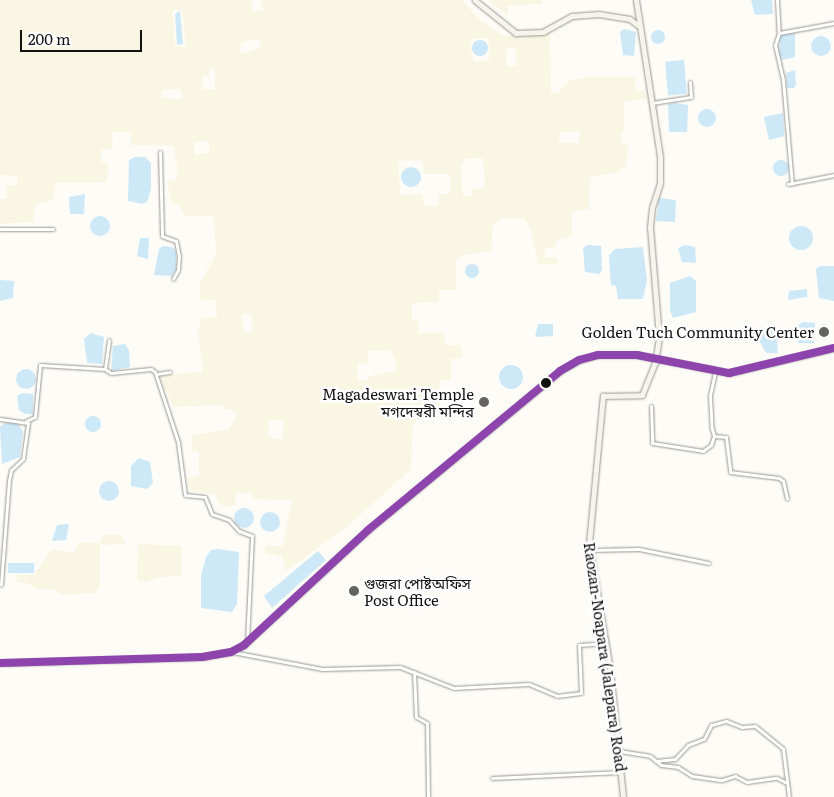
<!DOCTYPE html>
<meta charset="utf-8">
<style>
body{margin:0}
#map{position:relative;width:834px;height:797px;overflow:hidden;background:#fdfcf7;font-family:Literata,"Noto Sans Bengali",serif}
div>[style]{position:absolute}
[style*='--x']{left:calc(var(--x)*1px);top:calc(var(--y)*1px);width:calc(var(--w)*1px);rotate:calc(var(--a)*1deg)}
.farmland>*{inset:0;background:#f9f7e4}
.water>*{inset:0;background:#cde8f7;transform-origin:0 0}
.round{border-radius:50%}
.roads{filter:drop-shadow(0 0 1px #979795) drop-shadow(0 0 1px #979795)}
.street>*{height:3px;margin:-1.5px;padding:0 1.5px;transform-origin:1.5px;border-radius:1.5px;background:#fffffe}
.secondary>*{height:4.5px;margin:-2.25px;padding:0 2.25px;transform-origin:2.25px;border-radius:2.25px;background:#f6f4eb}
.primary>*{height:5px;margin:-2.5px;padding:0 2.5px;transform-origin:2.5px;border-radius:2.5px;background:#ede9dc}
.bus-1>*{height:8px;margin:-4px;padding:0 4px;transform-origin:4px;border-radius:4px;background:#8e44ad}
.dots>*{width:14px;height:14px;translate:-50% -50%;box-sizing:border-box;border:2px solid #fff;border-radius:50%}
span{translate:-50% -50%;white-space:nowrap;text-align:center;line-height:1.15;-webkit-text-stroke:5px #fff;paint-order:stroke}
.poi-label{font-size:15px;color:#111}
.right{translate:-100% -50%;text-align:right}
.left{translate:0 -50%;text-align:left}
.street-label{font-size:15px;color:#111}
.scale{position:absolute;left:20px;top:30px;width:122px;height:22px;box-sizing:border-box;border:2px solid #111;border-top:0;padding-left:6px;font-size:15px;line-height:18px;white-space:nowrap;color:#111;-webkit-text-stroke:4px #fff;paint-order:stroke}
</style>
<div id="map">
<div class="farmland">
<i style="clip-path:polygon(evenodd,0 0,251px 0,253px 12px,263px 10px,261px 0,462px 0,480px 20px,504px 36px,550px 32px,551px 93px,558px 93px,568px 81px,588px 77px,635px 77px,636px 91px,645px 90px,647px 99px,624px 102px,624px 132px,621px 133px,622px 145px,628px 145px,626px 166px,618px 172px,590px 177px,589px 209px,572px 211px,572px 237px,557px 239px,555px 247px,545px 249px,545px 258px,557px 257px,558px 264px,538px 265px,531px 229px,524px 219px,501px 218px,493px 225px,491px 251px,462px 255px,456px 260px,456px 290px,439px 290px,439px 302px,412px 303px,412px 319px,418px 320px,418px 333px,443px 333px,446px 345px,461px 345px,462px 358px,451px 359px,451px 380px,439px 381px,440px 406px,434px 406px,433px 413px,422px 415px,413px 423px,411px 469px,348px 526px,286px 571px,282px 556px,265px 554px,265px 546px,283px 546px,292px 500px,253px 499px,251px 493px,236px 493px,235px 505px,226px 507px,218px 503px,215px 494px,191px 491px,187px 484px,187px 478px,199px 476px,199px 452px,192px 451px,192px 435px,228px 429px,236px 419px,236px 411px,224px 409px,222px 405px,173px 407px,159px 375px,203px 372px,198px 331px,201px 318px,217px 317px,216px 300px,201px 301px,199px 285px,216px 255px,214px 219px,212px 216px,184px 216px,179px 205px,171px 203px,167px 182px,175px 180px,178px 169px,173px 146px,131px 145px,131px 133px,113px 132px,112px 149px,101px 150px,101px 162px,108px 163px,107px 182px,56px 183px,53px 199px,34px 206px,34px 222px,0 224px,0 199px,6px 199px,7px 185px,17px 186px,17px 176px,0 175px,0 0,173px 10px,182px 10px,186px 46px,175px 46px,173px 10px,0 0,257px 38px,262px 46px,245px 54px,240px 52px,241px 43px,257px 38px,0 0,487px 38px,490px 48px,488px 61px,474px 61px,470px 43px,474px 39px,487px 38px,0 0,515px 48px,517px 65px,507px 67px,506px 49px,515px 48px,0 0,210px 68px,215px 68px,215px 90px,202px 89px,203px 76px,209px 76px,210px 68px,0 0,181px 89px,183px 97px,179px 99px,162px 98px,161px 90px,181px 89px,0 0,580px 131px,579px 143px,559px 142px,559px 133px,580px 131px,0 0,209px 141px,209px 152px,195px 155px,194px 142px,209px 141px,0 0,483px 158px,485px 187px,472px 190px,471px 196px,463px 196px,461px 164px,466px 159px,483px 158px,0 0,420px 160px,423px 163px,424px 174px,450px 174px,450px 194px,439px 194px,438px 205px,425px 206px,422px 194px,400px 195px,398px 161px,420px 160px,0 0,241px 314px,251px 314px,253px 331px,244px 332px,241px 314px,0 0,390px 350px,396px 362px,395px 371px,370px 376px,368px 380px,358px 380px,358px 364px,367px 363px,369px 351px,390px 350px,0 0,269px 420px,284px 421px,282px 440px,268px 437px,269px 420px)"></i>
<i style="clip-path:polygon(488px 0,542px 0,542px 4px,508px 6px,508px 16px)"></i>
<i style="clip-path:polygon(121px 534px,125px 544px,100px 545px,100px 586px,94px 593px,60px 595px,56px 590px,36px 589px,31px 584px,17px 582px,16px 575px,34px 575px,52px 549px,74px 553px,79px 542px,100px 543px,103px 535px)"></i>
<i style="clip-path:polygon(138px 544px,182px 546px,182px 576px,160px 577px,147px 582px,137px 580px)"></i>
</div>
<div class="water">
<i style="clip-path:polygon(751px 0,772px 0,773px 14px,755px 15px)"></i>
<i style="clip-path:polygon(180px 11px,183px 44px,177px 45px,175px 14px)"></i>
<i style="clip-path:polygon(624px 29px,636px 32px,634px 56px,623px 55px,620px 32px)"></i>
<i class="round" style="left:651px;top:30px;width:14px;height:14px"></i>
<i style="clip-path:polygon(795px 33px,795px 57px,782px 60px,779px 53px,780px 35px)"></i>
<i class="round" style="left:811px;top:36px;width:20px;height:20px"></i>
<i class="round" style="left:472px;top:40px;width:16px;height:16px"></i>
<i style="left:684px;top:60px;width:34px;height:19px;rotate:85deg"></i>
<i style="clip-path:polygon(795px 70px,796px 84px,794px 88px,787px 88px,786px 73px)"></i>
<i style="clip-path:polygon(675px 103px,688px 105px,687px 132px,669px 132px,668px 104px)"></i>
<i class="round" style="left:698px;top:109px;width:18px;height:18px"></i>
<i style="clip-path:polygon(783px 113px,784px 136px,769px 140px,764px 117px)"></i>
<i style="clip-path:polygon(135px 157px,145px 157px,151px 163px,151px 189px,147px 202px,142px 204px,128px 201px,129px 160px)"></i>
<i class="round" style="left:773px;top:160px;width:16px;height:16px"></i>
<i class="round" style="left:401px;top:167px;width:20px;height:20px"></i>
<i style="clip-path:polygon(85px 194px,84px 214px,70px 214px,69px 197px)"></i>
<i style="clip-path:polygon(659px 198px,676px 200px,675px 222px,656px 221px)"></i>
<i class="round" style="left:90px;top:216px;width:20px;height:20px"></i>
<i class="round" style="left:789px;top:226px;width:24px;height:24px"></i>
<i style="clip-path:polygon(140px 238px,149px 238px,148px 259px,137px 256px)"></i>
<i style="clip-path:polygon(588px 245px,601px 246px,602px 270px,599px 274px,585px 272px,583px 248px)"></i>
<i style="clip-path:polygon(685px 245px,695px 247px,696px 263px,682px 262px,678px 248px)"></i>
<i style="clip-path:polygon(163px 246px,172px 247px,176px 251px,176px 269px,172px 276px,154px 275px,159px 249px)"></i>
<i style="clip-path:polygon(643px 247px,647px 280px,643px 299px,618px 299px,616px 286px,611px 285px,609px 255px,615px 249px)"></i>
<i class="round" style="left:465px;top:264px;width:14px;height:14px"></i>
<i style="clip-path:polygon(820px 266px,834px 266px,834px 301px,819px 298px,816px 269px)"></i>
<i style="clip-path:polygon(690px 276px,696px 281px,696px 312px,673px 318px,670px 311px,670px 283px)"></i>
<i style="clip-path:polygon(0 280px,14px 281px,13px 298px,0 301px)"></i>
<i style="clip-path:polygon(807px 289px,807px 297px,788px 300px,789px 291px)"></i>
<i style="clip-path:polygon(803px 322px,815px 323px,814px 343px,798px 343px,795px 327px)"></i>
<i style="clip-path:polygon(538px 324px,553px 324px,553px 336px,535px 337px)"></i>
<i style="clip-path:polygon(760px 327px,776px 330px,778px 353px,766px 353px,759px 340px,758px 330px)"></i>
<i style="clip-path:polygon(91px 333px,104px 337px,102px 364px,87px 363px,84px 339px)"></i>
<i style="clip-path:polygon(125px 344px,129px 350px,130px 367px,111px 371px,113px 346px)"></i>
<i class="round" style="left:499px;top:365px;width:24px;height:24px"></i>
<i class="round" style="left:16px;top:369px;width:20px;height:20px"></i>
<i style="clip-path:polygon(22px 393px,33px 394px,33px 414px,25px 414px,19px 410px,17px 396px)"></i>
<i class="round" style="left:85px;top:416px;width:16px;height:16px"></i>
<i style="clip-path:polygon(5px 423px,18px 423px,23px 432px,20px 457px,2px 464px,0 427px)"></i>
<i style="clip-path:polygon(139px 458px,150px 462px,153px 483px,147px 489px,131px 486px,131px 466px)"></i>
<i class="round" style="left:99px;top:481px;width:20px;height:20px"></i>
<i class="round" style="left:234px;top:508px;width:20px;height:20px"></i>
<i class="round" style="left:260px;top:512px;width:20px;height:20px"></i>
<i style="clip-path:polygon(69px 524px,66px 540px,52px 541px,57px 525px)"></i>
<i style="clip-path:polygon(218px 549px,239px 552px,237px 604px,232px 612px,201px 608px,201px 576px,206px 557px,211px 550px)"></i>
<i style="clip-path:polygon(318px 551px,326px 560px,272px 608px,264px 596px)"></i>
<i style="left:8px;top:563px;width:26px;height:10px"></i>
</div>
<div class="roads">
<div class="street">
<i style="--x:777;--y:0;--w:33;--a:87"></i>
<i style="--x:779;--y:33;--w:13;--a:108"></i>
<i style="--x:775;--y:45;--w:36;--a:77"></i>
<i style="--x:783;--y:80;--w:104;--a:85.1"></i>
<i style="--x:779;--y:33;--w:56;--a:-10.3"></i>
<i style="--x:652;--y:103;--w:39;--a:-9"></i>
<i style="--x:691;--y:97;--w:15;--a:-94"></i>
<i style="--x:160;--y:152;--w:84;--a:88.6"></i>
<i style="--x:162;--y:236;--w:15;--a:20"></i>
<i style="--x:176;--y:241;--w:15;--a:79"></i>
<i style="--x:179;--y:256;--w:14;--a:94"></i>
<i style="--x:178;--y:270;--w:10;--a:119"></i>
<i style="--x:788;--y:184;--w:47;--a:-11.1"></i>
<i style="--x:0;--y:229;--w:53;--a:0"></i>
<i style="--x:105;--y:369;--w:7;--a:34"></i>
<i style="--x:111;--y:373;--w:40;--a:-5.7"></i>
<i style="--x:151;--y:369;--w:5;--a:37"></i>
<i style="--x:155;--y:372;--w:74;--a:71.8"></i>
<i style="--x:178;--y:442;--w:53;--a:82.5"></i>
<i style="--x:185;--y:495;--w:20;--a:6"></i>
<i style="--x:205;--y:497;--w:18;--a:68"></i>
<i style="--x:212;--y:514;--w:18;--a:19"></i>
<i style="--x:229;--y:520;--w:15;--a:48"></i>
<i style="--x:239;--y:531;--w:14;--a:21"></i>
<i style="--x:252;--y:536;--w:105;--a:92.7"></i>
<i style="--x:715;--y:372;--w:25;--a:102"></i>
<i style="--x:710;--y:396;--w:33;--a:87"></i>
<i style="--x:712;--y:429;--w:7;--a:74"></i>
<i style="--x:714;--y:436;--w:12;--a:5"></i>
<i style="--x:726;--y:437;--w:35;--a:83"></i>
<i style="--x:730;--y:472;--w:49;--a:7"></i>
<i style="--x:779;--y:478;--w:5;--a:37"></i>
<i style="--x:783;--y:481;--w:18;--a:77"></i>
<i style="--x:156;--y:374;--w:14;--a:-8"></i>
<i style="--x:651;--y:406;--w:37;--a:88"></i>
<i style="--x:652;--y:443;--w:52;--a:8.9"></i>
<i style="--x:703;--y:451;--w:10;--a:-37"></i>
<i style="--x:711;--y:445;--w:9;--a:-72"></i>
<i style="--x:0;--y:419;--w:28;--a:8"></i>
<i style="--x:28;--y:423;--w:36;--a:98"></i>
<i style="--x:23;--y:459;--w:16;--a:137"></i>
<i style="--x:11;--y:470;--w:10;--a:101"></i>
<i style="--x:9;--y:480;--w:105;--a:94.4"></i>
<i style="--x:26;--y:421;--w:10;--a:-24"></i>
<i style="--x:35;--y:417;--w:52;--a:-84.5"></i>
<i style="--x:40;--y:365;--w:65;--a:3.5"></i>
<i style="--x:105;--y:369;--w:29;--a:-82"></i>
<i style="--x:590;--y:550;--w:49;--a:-1.2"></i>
<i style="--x:639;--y:549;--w:71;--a:11.3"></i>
<i style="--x:232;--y:652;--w:92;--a:10.7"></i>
<i style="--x:322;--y:669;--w:78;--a:-1.5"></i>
<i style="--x:400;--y:667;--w:58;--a:21.3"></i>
<i style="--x:454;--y:688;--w:75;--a:-3.1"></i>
<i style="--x:529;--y:684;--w:30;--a:23"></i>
<i style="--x:557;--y:696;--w:24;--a:-7"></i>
<i style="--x:581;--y:693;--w:48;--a:-92.4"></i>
<i style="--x:579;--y:645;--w:26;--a:-4"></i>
<i style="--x:414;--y:672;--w:45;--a:87.5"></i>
<i style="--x:416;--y:717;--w:13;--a:29"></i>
<i style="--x:427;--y:723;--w:74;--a:89.2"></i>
<i style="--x:619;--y:751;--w:31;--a:9"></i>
<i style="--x:650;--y:756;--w:14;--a:39"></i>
<i style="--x:661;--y:765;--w:17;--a:7"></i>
<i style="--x:678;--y:767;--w:17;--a:33"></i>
<i style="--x:692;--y:776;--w:30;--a:8"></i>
<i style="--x:722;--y:780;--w:14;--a:-17"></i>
<i style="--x:735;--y:776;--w:13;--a:27"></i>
<i style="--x:747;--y:782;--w:30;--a:-8"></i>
<i style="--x:777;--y:778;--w:9;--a:27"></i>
<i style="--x:656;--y:761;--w:19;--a:-6"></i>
<i style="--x:675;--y:759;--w:19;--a:-47"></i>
<i style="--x:688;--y:745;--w:17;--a:-21"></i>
<i style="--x:704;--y:739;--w:16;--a:-63"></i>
<i style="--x:711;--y:725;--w:16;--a:-15"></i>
<i style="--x:726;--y:721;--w:17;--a:21"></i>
<i style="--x:742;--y:727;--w:13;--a:-4"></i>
<i style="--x:755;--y:726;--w:36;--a:39"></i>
<i style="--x:783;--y:749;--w:48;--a:82.9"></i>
<i style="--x:492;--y:778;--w:129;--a:-2.7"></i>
</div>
<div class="secondary">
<i style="--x:475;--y:0;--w:53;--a:38.8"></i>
<i style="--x:516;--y:33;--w:27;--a:-2"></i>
<i style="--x:543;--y:32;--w:33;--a:-29"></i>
<i style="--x:572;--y:16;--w:27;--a:-4"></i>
<i style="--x:599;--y:14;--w:31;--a:9"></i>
<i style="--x:630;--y:19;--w:10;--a:37"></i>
<i style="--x:623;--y:797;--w:128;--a:-95.8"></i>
<i style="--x:610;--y:670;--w:129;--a:-99.4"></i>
<i style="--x:589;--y:543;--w:148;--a:-84.6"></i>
<i style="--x:603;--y:396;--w:39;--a:-1"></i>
<i style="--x:642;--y:395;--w:35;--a:-68"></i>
<i style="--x:655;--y:363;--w:26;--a:-81"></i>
<i style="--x:659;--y:337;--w:110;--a:-94.7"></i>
<i style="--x:650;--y:227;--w:19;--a:-84"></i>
<i style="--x:652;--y:208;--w:26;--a:-72"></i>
<i style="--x:660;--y:183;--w:26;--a:-90"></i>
<i style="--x:660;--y:157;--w:159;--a:-98.7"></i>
</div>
<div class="primary">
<i style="--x:0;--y:663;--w:202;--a:-1.7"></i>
<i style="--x:202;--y:657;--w:29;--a:-10"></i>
<i style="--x:231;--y:652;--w:15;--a:-28"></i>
<i style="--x:244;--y:645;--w:169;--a:-42.8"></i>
<i style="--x:368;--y:530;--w:249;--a:-39.6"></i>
<i style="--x:560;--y:371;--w:22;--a:-30"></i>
<i style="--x:579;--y:360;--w:20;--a:-15"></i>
<i style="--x:598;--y:355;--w:39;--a:0"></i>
<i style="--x:637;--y:355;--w:94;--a:11.1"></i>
<i style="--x:729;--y:373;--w:108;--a:-13.4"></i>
</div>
</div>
<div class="bus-1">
<i style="--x:0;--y:663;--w:202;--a:-1.7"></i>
<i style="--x:202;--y:657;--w:29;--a:-10"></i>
<i style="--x:231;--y:652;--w:15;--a:-28"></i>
<i style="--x:244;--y:645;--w:169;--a:-42.8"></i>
<i style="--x:368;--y:530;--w:249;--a:-39.6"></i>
<i style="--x:560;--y:371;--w:22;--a:-30"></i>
<i style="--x:579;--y:360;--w:20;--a:-15"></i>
<i style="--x:598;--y:355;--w:39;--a:0"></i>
<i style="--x:637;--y:355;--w:94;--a:11.1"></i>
<i style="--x:729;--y:373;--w:108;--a:-13.4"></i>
</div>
<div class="dots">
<i style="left:824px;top:332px;background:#646362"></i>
<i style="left:546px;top:383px;background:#111"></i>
<i style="left:484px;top:402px;background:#646362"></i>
<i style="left:354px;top:591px;background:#646362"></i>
</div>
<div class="poi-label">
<span class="right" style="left:814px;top:332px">Golden Tuch Community Center</span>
<span class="right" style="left:474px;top:402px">Magadeswari Temple<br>মগদেস্বরী মন্দির</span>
<span class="left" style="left:364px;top:591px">গুজরা পোষ্টঅফিস<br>Post Office</span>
</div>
<div class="street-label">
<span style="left:606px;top:657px;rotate:82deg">Raozan-Noapara (Jalepara) Road</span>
</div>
<div class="scale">200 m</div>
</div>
